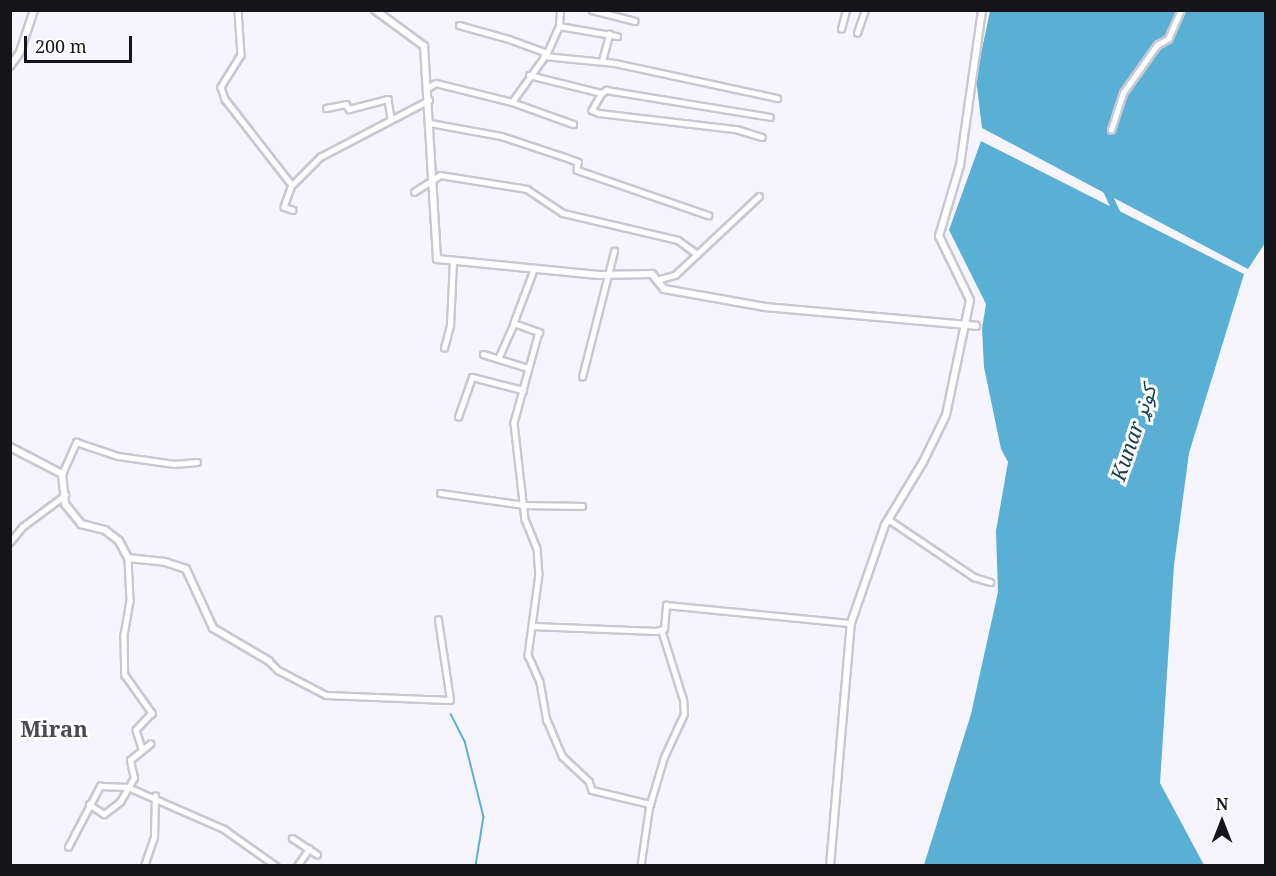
<!DOCTYPE html>
<meta charset="utf-8">
<style>
body{margin:0}
#map{position:relative;width:1276px;height:876px;overflow:hidden;background:#f6f5fe;font-family:"Noto Serif","Noto Sans Arabic",serif}
div>[style]{position:absolute}
[style*='--x']{left:calc(var(--x)*1px);top:calc(var(--y)*1px);width:calc(var(--w)*1px);rotate:calc(var(--a)*1deg)}
.water>*{inset:0;background:#59afd4}
.stream>*{height:1.5px;margin:-0.75px;padding:0 0.75px;transform-origin:0.75px;border-radius:0.75px;background:#59afd4}
.river>*{height:7px;margin:-3.5px;padding:0 3.5px;transform-origin:3.5px;border-radius:3.5px;background:#59afd4}
.roads{filter:drop-shadow(2px 0 #c9c8d2) drop-shadow(-2px 0 #c9c8d2) drop-shadow(0 2px #c9c8d2) drop-shadow(0 -2px #c9c8d2)}
.street>*{height:4.5px;margin:-2.25px;padding:0 2.25px;transform-origin:2.25px;border-radius:2.25px;background:#fff}
.secondary>*{height:6px;margin:-3px;padding:0 3px;transform-origin:3px;border-radius:3px;background:#fff}
span{translate:-50% -50%;white-space:nowrap;text-align:center;line-height:1.15;-webkit-text-stroke:6px #fff;paint-order:stroke}
.water-label{font-size:21px;color:#193f4f;font-style:italic}
.quarter-label{font-size:22px;color:#4a4951;font-weight:700}
.frame{position:absolute;inset:0;border:12px solid #161519;pointer-events:none}
.north{position:absolute;left:1192px;top:792px;width:60px;height:60px;-webkit-text-stroke:4px #fff;paint-order:stroke;rotate:0deg;font-size:16px;font-weight:700;line-height:24px;text-align:center;color:#161519}
.north::after{content:'';display:block;margin:auto;width:21px;height:27px;background:#161519;clip-path:polygon(50% 0,100% 100%,50% 72%,0 100%)}
.scale{position:absolute;left:24px;top:36px;width:108px;height:27px;box-sizing:border-box;border:3px solid #161519;border-top:0;padding-left:8px;font-size:18px;line-height:21px;white-space:nowrap;color:#161519;-webkit-text-stroke:4px #fff;paint-order:stroke}
</style>
<div id="map">
<div class="water">
<i style="clip-path:polygon(990px 11px,1265px 11px,1265px 243px,1248px 269px,982px 128px,976px 78px)"></i>
<i style="clip-path:polygon(981px 141px,1244px 274px,1189px 453px,1174px 565px,1160px 783px,1204px 865px,924px 865px,971px 714px,998px 592px,996px 531px,1008px 462px,1001px 449px,984px 367px,982px 329px,986px 304px,949px 230px)"></i>
</div>
<div class="stream">
<i style="--x:451;--y:714;--w:30;--a:63"></i>
<i style="--x:465;--y:741;--w:78;--a:76"></i>
<i style="--x:484;--y:817;--w:50;--a:99.3"></i>
</div>
<div class="river">
<i style="--x:1105;--y:188;--w:31;--a:65"></i>
</div>
<div class="roads">
<div class="street">
<i style="--x:238;--y:10;--w:45;--a:86.2"></i>
<i style="--x:241;--y:55;--w:38;--a:122"></i>
<i style="--x:221;--y:87;--w:13;--a:72"></i>
<i style="--x:225;--y:99;--w:109;--a:52.1"></i>
<i style="--x:292;--y:185;--w:40;--a:-45"></i>
<i style="--x:320;--y:157;--w:123;--a:-27.6"></i>
<i style="--x:592;--y:10;--w:44;--a:14.3"></i>
<i style="--x:459;--y:25;--w:52;--a:15.6"></i>
<i style="--x:509;--y:39;--w:40;--a:20.2"></i>
<i style="--x:547;--y:53;--w:4;--a:135"></i>
<i style="--x:544;--y:56;--w:71;--a:5.6"></i>
<i style="--x:615;--y:63;--w:166;--a:12.2"></i>
<i style="--x:559;--y:26;--w:59;--a:9.8"></i>
<i style="--x:841;--y:29;--w:20;--a:-75"></i>
<i style="--x:857;--y:33;--w:24;--a:-71"></i>
<i style="--x:602;--y:61;--w:28;--a:-75"></i>
<i style="--x:529;--y:75;--w:75;--a:13.9"></i>
<i style="--x:602;--y:93;--w:5;--a:-37"></i>
<i style="--x:606;--y:90;--w:166;--a:9.3"></i>
<i style="--x:429;--y:87;--w:8;--a:-30"></i>
<i style="--x:436;--y:83;--w:78;--a:14"></i>
<i style="--x:512;--y:102;--w:60;--a:-54.5"></i>
<i style="--x:547;--y:53;--w:30;--a:-66"></i>
<i style="--x:559;--y:26;--w:16;--a:-86"></i>
<i style="--x:602;--y:93;--w:20;--a:120"></i>
<i style="--x:592;--y:110;--w:8;--a:23"></i>
<i style="--x:599;--y:113;--w:138;--a:6.7"></i>
<i style="--x:736;--y:129;--w:27;--a:17"></i>
<i style="--x:512;--y:102;--w:65;--a:19.8"></i>
<i style="--x:326;--y:108;--w:20;--a:-11"></i>
<i style="--x:346;--y:104;--w:6;--a:59"></i>
<i style="--x:349;--y:109;--w:40;--a:-14.4"></i>
<i style="--x:388;--y:99;--w:19;--a:81"></i>
<i style="--x:430;--y:123;--w:72;--a:10.4"></i>
<i style="--x:501;--y:136;--w:67;--a:18.2"></i>
<i style="--x:565;--y:157;--w:14;--a:21"></i>
<i style="--x:578;--y:162;--w:8;--a:97"></i>
<i style="--x:577;--y:170;--w:139;--a:19"></i>
<i style="--x:1111;--y:130;--w:39;--a:-72"></i>
<i style="--x:1123;--y:93;--w:59;--a:-54.7"></i>
<i style="--x:1157;--y:45;--w:13;--a:-29"></i>
<i style="--x:1168;--y:39;--w:32;--a:-66"></i>
<i style="--x:292;--y:185;--w:23;--a:110"></i>
<i style="--x:284;--y:207;--w:9;--a:18"></i>
<i style="--x:414;--y:192;--w:31;--a:-33"></i>
<i style="--x:440;--y:175;--w:88;--a:9.1"></i>
<i style="--x:527;--y:189;--w:43;--a:33.7"></i>
<i style="--x:563;--y:213;--w:118;--a:13.2"></i>
<i style="--x:678;--y:240;--w:24;--a:36"></i>
<i style="--x:534;--y:270;--w:57;--a:110.7"></i>
<i style="--x:514;--y:323;--w:27;--a:20"></i>
<i style="--x:539;--y:332;--w:94;--a:105.4"></i>
<i style="--x:514;--y:423;--w:97;--a:83.5"></i>
<i style="--x:525;--y:519;--w:31;--a:68"></i>
<i style="--x:537;--y:548;--w:26;--a:86"></i>
<i style="--x:539;--y:574;--w:82;--a:97.7"></i>
<i style="--x:528;--y:655;--w:30;--a:66"></i>
<i style="--x:540;--y:682;--w:39;--a:80"></i>
<i style="--x:547;--y:720;--w:39;--a:67"></i>
<i style="--x:562;--y:756;--w:37;--a:43"></i>
<i style="--x:589;--y:781;--w:9;--a:72"></i>
<i style="--x:592;--y:790;--w:60;--a:13.6"></i>
<i style="--x:650;--y:804;--w:63;--a:98.3"></i>
<i style="--x:657;--y:280;--w:19;--a:-16"></i>
<i style="--x:675;--y:275;--w:115;--a:-43.2"></i>
<i style="--x:444;--y:348;--w:24;--a:-75"></i>
<i style="--x:450;--y:325;--w:64;--a:-87.3"></i>
<i style="--x:483;--y:354;--w:47;--a:17.3"></i>
<i style="--x:498;--y:359;--w:39;--a:-66"></i>
<i style="--x:582;--y:377;--w:130;--a:-75.7"></i>
<i style="--x:458;--y:417;--w:42;--a:-70.7"></i>
<i style="--x:472;--y:377;--w:53;--a:14.3"></i>
<i style="--x:62;--y:474;--w:35;--a:-66"></i>
<i style="--x:76;--y:442;--w:44;--a:18.4"></i>
<i style="--x:118;--y:456;--w:57;--a:8.1"></i>
<i style="--x:174;--y:464;--w:23;--a:-5"></i>
<i style="--x:440;--y:493;--w:85;--a:8.1"></i>
<i style="--x:524;--y:505;--w:58;--a:1"></i>
<i style="--x:888;--y:519;--w:104;--a:34"></i>
<i style="--x:974;--y:577;--w:17;--a:17"></i>
<i style="--x:10;--y:542;--w:19;--a:-51"></i>
<i style="--x:22;--y:527;--w:54;--a:-36.7"></i>
<i style="--x:128;--y:558;--w:43;--a:87.3"></i>
<i style="--x:130;--y:601;--w:36;--a:100"></i>
<i style="--x:124;--y:636;--w:39;--a:89"></i>
<i style="--x:125;--y:675;--w:47;--a:54.6"></i>
<i style="--x:152;--y:713;--w:23;--a:133"></i>
<i style="--x:136;--y:730;--w:19;--a:72"></i>
<i style="--x:532;--y:626;--w:124;--a:2.3"></i>
<i style="--x:656;--y:631;--w:8;--a:-14"></i>
<i style="--x:664;--y:629;--w:24;--a:-85"></i>
<i style="--x:666;--y:605;--w:186;--a:5.6"></i>
<i style="--x:269;--y:661;--w:13;--a:45"></i>
<i style="--x:278;--y:670;--w:54;--a:27.5"></i>
<i style="--x:326;--y:695;--w:124;--a:2.3"></i>
<i style="--x:450;--y:700;--w:81;--a:-98.5"></i>
<i style="--x:89;--y:804;--w:18;--a:34"></i>
<i style="--x:104;--y:814;--w:20;--a:-37"></i>
<i style="--x:120;--y:802;--w:28;--a:-60"></i>
<i style="--x:134;--y:778;--w:18;--a:-103"></i>
<i style="--x:130;--y:760;--w:26;--a:-39"></i>
<i style="--x:650;--y:804;--w:49;--a:-73.4"></i>
<i style="--x:664;--y:757;--w:47;--a:-65.1"></i>
<i style="--x:684;--y:714;--w:14;--a:-94"></i>
<i style="--x:683;--y:700;--w:73;--a:-107.4"></i>
<i style="--x:292;--y:838;--w:30;--a:33"></i>
<i style="--x:68;--y:847;--w:69;--a:-62.3"></i>
<i style="--x:100;--y:786;--w:28;--a:2"></i>
<i style="--x:128;--y:787;--w:105;--a:23.6"></i>
<i style="--x:224;--y:829;--w:64;--a:35.4"></i>
<i style="--x:144;--y:866;--w:31;--a:-71"></i>
<i style="--x:154;--y:837;--w:41;--a:-88.6"></i>
<i style="--x:297;--y:866;--w:21;--a:-55"></i>
</div>
<div class="secondary">
<i style="--x:375;--y:10;--w:61;--a:36.3"></i>
<i style="--x:424;--y:46;--w:213;--a:86.5"></i>
<i style="--x:437;--y:259;--w:162;--a:5.7"></i>
<i style="--x:598;--y:275;--w:54;--a:-1.1"></i>
<i style="--x:652;--y:274;--w:19;--a:51"></i>
<i style="--x:664;--y:289;--w:103;--a:10.1"></i>
<i style="--x:765;--y:307;--w:212;--a:5.1"></i>
<i style="--x:10;--y:66;--w:17;--a:-54"></i>
<i style="--x:20;--y:52;--w:44;--a:-71.6"></i>
<i style="--x:10;--y:447;--w:59;--a:27.4"></i>
<i style="--x:62;--y:474;--w:30;--a:84"></i>
<i style="--x:65;--y:504;--w:26;--a:51"></i>
<i style="--x:81;--y:524;--w:25;--a:14"></i>
<i style="--x:105;--y:530;--w:18;--a:38"></i>
<i style="--x:119;--y:541;--w:19;--a:62"></i>
<i style="--x:128;--y:558;--w:37;--a:6"></i>
<i style="--x:165;--y:562;--w:22;--a:18"></i>
<i style="--x:186;--y:569;--w:65;--a:65.4"></i>
<i style="--x:213;--y:628;--w:65;--a:30.5"></i>
<i style="--x:830;--y:866;--w:244;--a:-85.1"></i>
<i style="--x:851;--y:623;--w:104;--a:-70.9"></i>
<i style="--x:885;--y:525;--w:74;--a:-58.9"></i>
<i style="--x:923;--y:462;--w:52;--a:-63.9"></i>
<i style="--x:946;--y:415;--w:117;--a:-78.2"></i>
<i style="--x:970;--y:300;--w:71;--a:-115.8"></i>
<i style="--x:939;--y:236;--w:74;--a:-73.5"></i>
<i style="--x:960;--y:165;--w:157;--a:-81.9"></i>
</div>
</div>
<div class="water-label">
<span style="left:1133px;top:433px;rotate:-71deg">Kunar کونړ</span>
</div>
<div class="quarter-label">
<span style="left:54px;top:729px">Miran</span>
</div>
<div class="frame"></div>
<div class="north">N</div>
<div class="scale">200 m</div>
</div>
